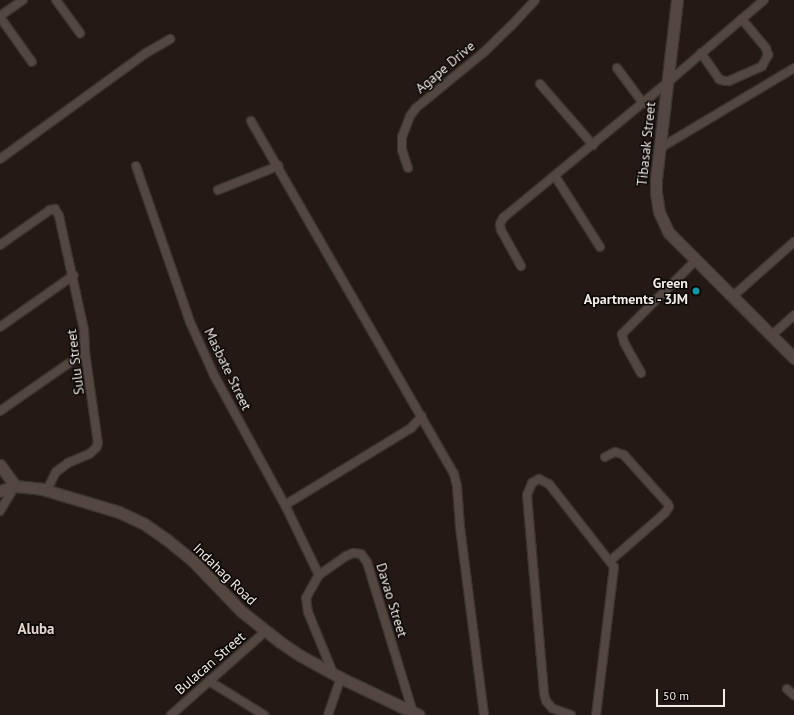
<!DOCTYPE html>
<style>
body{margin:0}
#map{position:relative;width:794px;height:715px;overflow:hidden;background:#241914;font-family:"PT Sans",sans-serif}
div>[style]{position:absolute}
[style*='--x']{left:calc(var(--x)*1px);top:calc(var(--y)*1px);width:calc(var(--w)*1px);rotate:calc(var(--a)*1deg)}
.roads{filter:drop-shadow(1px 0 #3b3330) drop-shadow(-1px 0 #3b3330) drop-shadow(0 1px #3b3330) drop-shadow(0 -1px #3b3330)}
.street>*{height:8px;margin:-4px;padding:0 4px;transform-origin:4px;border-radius:4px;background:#544741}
.secondary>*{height:11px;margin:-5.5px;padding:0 5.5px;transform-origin:5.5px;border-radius:5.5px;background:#544741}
.dots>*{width:11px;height:11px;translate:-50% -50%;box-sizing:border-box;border:2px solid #0a0604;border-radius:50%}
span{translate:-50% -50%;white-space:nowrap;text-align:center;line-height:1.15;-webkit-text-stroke:3px #0a0604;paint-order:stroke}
.street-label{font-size:14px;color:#f2ebe7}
.poi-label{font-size:14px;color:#f2ebe7;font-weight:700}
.right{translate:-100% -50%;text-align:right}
.neighbourhood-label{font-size:15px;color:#e4d5cd;font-weight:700}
.scale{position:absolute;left:656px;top:689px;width:69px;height:18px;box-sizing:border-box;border:2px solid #f2ebe7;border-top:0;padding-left:5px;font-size:12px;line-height:14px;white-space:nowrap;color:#f2ebe7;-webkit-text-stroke:3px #0a0604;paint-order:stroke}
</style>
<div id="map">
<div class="roads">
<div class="street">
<i style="--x:56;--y:0;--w:41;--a:54"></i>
<i style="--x:0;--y:16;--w:28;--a:-35"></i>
<i style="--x:0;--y:17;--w:55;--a:54.6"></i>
<i style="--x:701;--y:53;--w:32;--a:55"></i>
<i style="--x:719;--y:79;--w:6;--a:18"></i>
<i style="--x:725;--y:81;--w:4;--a:0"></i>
<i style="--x:729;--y:81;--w:36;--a:-24"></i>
<i style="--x:762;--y:66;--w:13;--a:-61"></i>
<i style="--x:768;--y:55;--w:7;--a:-106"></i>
<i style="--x:766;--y:48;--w:38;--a:-130"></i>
<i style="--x:617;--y:68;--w:44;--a:53.4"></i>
<i style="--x:540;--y:84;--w:81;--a:49"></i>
<i style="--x:251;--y:121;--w:407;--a:60.1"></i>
<i style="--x:454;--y:474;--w:12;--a:76"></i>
<i style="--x:457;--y:486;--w:41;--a:85.8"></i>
<i style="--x:460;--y:527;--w:190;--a:82.7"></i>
<i style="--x:660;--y:148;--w:156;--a:-30.8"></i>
<i style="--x:0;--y:159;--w:180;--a:-36"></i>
<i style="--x:146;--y:53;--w:28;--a:-30"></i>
<i style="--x:136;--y:166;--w:165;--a:70.9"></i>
<i style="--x:190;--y:322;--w:58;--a:65.6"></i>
<i style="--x:214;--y:375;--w:148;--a:61.4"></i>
<i style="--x:285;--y:505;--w:78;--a:64.1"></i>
<i style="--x:408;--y:168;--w:19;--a:-108"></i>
<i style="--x:402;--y:150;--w:13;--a:-90"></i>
<i style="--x:402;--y:137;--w:22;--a:-69"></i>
<i style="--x:410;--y:116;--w:10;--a:-53"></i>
<i style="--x:416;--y:108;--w:87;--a:-39.4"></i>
<i style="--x:483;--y:53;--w:39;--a:-44"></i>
<i style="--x:511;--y:26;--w:35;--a:-47"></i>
<i style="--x:555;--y:176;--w:84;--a:57.6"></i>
<i style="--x:218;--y:190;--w:65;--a:-21.8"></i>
<i style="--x:0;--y:245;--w:61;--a:-35"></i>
<i style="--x:50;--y:210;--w:5;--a:-11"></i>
<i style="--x:55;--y:209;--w:8;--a:60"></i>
<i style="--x:59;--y:216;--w:117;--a:77.6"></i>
<i style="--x:84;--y:330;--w:22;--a:87"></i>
<i style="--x:85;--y:352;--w:92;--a:81.9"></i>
<i style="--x:98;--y:443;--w:5;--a:112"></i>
<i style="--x:96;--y:448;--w:9;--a:139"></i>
<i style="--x:89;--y:454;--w:23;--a:157"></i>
<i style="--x:68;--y:463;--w:15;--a:143"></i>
<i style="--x:56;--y:472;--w:20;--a:117"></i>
<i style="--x:521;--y:266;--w:41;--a:-119.1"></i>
<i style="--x:501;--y:230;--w:6;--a:-99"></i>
<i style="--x:500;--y:224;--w:7;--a:-63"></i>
<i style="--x:503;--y:218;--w:214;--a:-39.5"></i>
<i style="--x:668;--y:82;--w:126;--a:-40.5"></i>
<i style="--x:732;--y:297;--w:83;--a:-41.6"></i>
<i style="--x:0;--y:327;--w:90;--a:-35.1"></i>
<i style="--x:771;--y:336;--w:31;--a:-42"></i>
<i style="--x:641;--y:373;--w:35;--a:-119"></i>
<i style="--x:624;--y:342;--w:8;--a:-104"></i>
<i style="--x:622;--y:334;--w:103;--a:-45"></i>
<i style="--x:0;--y:411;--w:103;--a:-34.8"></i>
<i style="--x:605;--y:457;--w:11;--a:-27"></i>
<i style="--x:615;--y:452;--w:9;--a:18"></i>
<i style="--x:624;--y:455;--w:66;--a:48.1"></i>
<i style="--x:668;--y:504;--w:3;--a:72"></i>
<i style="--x:669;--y:507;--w:7;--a:124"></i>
<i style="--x:665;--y:513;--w:73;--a:138.9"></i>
<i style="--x:285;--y:505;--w:148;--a:-31.4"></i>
<i style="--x:411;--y:428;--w:16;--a:-47"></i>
<i style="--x:0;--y:511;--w:29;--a:-59"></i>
<i style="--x:333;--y:673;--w:66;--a:-112.3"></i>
<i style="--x:308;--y:612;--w:14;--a:-98"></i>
<i style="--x:306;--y:598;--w:26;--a:-61"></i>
<i style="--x:319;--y:575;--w:33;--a:-35"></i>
<i style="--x:346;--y:556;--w:8;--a:-23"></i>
<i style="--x:353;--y:553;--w:8;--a:7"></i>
<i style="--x:361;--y:554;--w:10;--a:53"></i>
<i style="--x:367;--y:562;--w:157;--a:73"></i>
<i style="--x:209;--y:681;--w:65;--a:31.7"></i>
<i style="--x:787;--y:689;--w:9;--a:41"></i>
<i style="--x:171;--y:715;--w:127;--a:-41.5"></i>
<i style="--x:328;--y:715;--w:39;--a:-71"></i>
<i style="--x:571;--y:715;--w:20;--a:-160"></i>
<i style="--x:552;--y:708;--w:9;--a:-131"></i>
<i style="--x:546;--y:701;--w:8;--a:-104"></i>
<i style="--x:544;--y:693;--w:199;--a:-94.9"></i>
<i style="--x:527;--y:495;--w:13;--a:-67"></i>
<i style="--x:532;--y:483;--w:8;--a:-30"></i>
<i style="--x:539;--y:479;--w:11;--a:27"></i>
<i style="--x:549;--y:484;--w:105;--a:51.9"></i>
<i style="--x:614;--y:567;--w:149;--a:96.9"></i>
</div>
<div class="secondary">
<i style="--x:677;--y:0;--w:181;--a:96.7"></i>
<i style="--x:656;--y:180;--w:13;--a:90"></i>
<i style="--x:656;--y:193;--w:19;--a:81"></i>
<i style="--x:659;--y:212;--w:23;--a:65"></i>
<i style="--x:669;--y:233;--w:177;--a:45"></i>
<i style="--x:0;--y:465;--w:26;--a:54"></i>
<i style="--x:0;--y:491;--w:16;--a:-18"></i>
<i style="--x:15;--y:486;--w:27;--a:6"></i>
<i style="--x:42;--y:489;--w:80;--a:16.6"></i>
<i style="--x:119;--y:512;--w:26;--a:25"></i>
<i style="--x:143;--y:523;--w:28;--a:35"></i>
<i style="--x:166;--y:539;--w:35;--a:39"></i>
<i style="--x:193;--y:561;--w:69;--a:46.2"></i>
<i style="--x:241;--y:611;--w:50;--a:38.5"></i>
<i style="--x:280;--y:642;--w:25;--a:34"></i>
<i style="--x:301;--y:656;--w:46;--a:28.8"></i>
<i style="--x:341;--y:678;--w:86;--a:25.4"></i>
</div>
</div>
<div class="dots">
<i style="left:696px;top:291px;background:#0f9aa8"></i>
</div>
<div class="street-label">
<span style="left:445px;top:67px;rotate:-40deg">Agape Drive</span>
<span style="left:646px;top:144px;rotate:-84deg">Tibasak Street</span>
<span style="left:75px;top:362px;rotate:-97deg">Sulu Street</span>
<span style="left:228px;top:369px;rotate:64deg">Masbate Street</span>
<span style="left:225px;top:574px;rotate:44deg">Indahag Road</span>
<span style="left:392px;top:600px;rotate:73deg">Davao Street</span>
<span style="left:210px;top:663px;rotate:-41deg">Bulacan Street</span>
</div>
<div class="poi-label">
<span class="right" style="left:688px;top:291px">Green<br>Apartments - 3JM</span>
</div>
<div class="neighbourhood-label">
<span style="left:36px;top:629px">Aluba</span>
</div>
<div class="scale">50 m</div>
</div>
